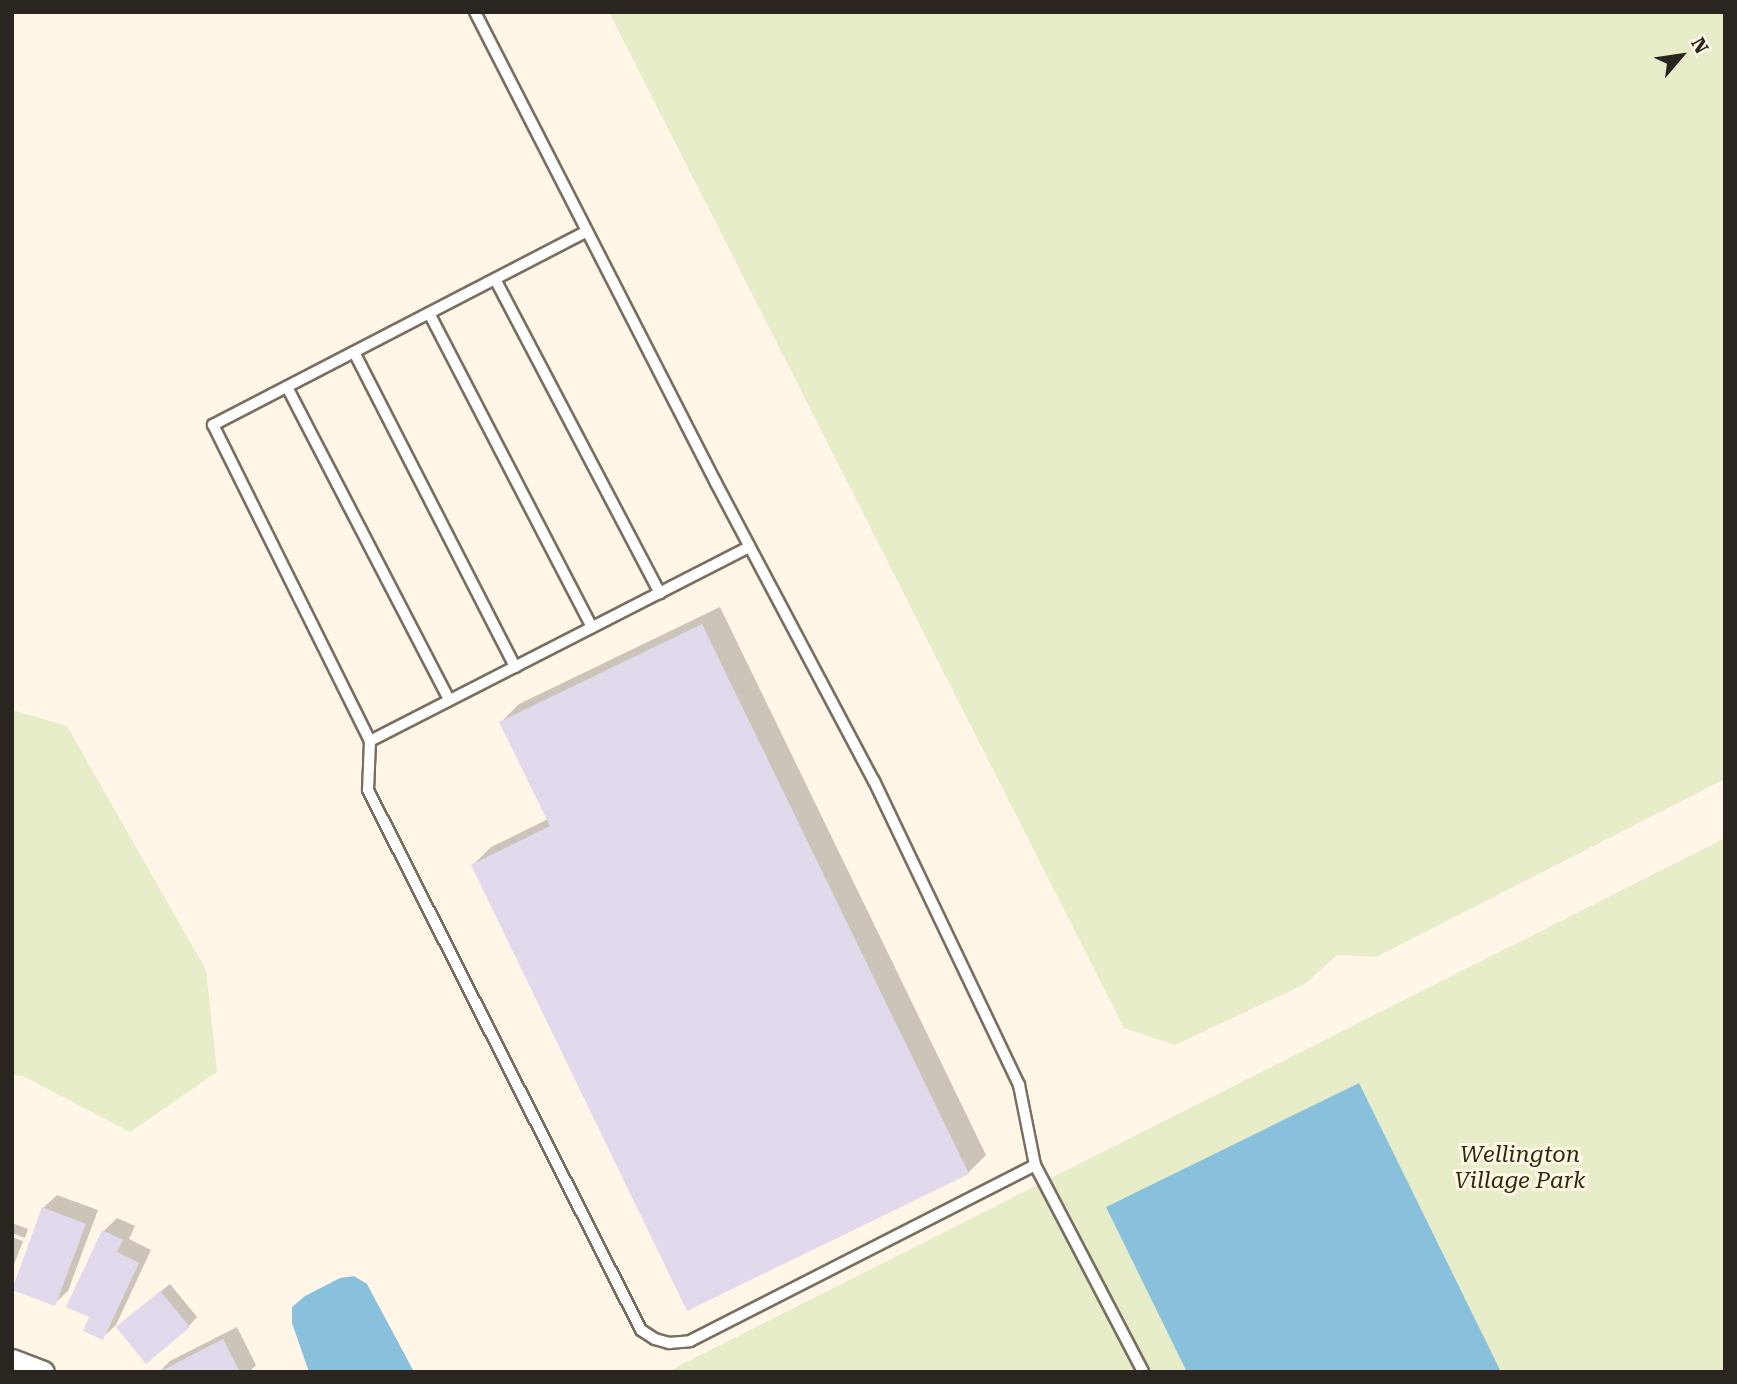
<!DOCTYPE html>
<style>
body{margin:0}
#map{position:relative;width:1737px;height:1384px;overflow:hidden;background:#fff6e8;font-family:"Roboto Serif",serif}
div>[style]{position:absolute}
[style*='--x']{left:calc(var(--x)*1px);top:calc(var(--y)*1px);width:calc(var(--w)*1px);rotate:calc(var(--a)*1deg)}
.green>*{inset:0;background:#e7ecc9}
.water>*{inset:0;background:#89c0dc}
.shadow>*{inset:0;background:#0003}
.building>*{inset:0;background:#e2daec}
.roads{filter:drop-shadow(2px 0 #796f60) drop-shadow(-2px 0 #796f60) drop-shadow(0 2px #796f60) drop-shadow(0 -2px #796f60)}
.service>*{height:10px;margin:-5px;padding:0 5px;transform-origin:5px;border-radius:5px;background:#fff}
.minor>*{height:21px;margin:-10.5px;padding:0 10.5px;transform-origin:10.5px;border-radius:10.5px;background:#fff}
span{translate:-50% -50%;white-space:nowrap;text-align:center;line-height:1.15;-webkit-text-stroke:6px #fff6e8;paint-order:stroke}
.park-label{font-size:23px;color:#292d04;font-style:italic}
.frame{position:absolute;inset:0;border:14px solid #2a261f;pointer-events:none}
.north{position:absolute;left:1646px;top:21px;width:70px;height:70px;-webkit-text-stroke:5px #fff6e8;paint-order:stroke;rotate:61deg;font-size:19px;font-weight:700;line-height:28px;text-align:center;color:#2a261f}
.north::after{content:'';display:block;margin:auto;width:24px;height:32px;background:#2a261f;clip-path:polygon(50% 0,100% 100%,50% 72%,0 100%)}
</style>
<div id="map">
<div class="green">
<i style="clip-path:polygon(609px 12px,1725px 12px,1725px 779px,1376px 957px,1337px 955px,1305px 984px,1175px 1045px,1124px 1028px)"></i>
<i style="clip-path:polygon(12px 710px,67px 726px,206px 970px,217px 1072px,130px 1132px,23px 1076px,12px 1075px)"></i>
<i style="clip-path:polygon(1725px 838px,1725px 1372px,667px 1372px)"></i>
</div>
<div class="water">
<i style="clip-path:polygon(1359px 1083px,1501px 1372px,1187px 1372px,1106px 1207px)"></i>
<i style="clip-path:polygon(354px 1276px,367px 1284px,414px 1372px,309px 1372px,292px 1323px,292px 1307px,305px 1296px,340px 1278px)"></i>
</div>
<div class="shadow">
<i style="clip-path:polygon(720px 607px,986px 1155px,968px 1173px,473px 865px,491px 847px,548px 819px,501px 722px,519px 704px)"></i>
<i style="clip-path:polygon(57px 1195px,98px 1210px,68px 1291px,54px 1304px,43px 1208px)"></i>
<i style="clip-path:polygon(117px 1218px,135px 1226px,129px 1239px,151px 1250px,116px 1325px,102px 1338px,92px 1316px,104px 1231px)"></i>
<i style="clip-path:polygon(12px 1223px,28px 1229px,25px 1238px,12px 1233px)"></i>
<i style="clip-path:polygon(12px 1237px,23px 1241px,12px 1270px)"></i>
<i style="clip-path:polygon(170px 1284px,197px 1317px,189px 1326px,127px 1319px)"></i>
<i style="clip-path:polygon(237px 1327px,256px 1365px,249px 1372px,159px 1372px,170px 1361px)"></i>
</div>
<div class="building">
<i style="clip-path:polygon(702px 624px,969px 1174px,687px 1311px,471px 865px,550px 826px,499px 722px)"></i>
<i style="clip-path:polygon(42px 1207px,86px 1224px,55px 1306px,12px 1290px)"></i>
<i style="clip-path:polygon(102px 1230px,123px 1240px,117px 1252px,139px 1263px,103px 1340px,83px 1331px,89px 1317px,66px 1307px)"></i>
<i style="clip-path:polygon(160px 1291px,190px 1327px,146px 1364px,116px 1327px)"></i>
<i style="clip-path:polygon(223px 1339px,240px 1372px,159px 1372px)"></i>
</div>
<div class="roads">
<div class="service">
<i style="--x:475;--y:12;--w:529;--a:62.9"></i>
<i style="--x:716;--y:483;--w:337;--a:62.1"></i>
<i style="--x:874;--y:781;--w:337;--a:64.5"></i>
<i style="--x:1019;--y:1085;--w:82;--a:78.7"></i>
<i style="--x:1035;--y:1165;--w:233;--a:62.4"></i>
<i style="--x:495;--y:279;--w:355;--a:62.3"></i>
<i style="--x:429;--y:313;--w:354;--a:62.6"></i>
<i style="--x:354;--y:352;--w:354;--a:62.9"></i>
<i style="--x:287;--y:387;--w:352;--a:62.6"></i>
<i style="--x:749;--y:547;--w:426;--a:152.9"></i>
<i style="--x:370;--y:741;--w:49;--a:92.3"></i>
<i style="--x:368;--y:790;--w:605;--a:63.18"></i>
<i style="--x:641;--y:1330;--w:17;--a:33"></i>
<i style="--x:655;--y:1339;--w:15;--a:16"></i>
<i style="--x:669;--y:1343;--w:21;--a:-5"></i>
<i style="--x:690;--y:1341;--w:387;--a:-27"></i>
<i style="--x:370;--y:741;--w:353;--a:-116.4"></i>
<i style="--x:213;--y:425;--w:421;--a:-27.4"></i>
</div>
<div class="minor">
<i style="--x:12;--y:1360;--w:33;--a:21"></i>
</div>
</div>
<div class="park-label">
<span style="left:1520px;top:1168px">Wellington<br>Village Park</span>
</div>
<div class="frame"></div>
<div class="north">N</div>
</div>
